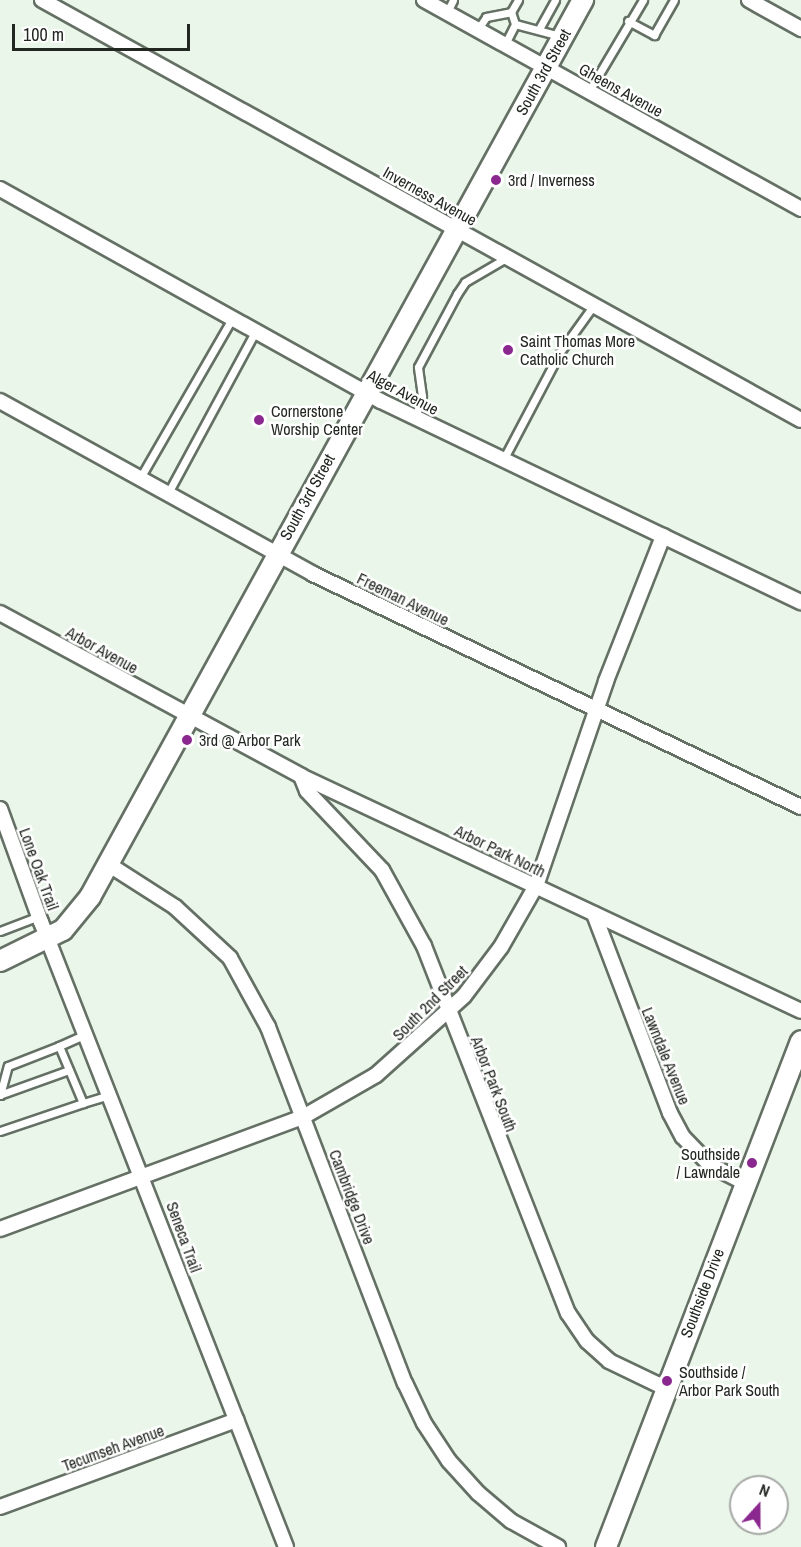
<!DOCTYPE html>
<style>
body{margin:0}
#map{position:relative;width:801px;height:1547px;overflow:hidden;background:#e9f6e9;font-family:"Archivo Narrow",sans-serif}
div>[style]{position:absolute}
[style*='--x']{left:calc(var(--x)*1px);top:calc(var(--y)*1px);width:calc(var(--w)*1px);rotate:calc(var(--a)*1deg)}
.roads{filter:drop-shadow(2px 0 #657065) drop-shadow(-2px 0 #657065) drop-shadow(0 2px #657065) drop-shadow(0 -2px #657065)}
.lane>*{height:7px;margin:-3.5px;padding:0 3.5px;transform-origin:3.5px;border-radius:3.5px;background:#fff}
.street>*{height:14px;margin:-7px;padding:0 7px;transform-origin:7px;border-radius:7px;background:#fff}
.secondary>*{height:20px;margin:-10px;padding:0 10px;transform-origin:10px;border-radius:10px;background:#fff}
.dots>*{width:16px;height:16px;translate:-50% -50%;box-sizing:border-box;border:3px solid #fff;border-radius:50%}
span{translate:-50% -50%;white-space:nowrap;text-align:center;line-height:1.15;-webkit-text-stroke:5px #fff;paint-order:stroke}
.street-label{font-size:16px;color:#222722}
.poi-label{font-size:16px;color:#222722}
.left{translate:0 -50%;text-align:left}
.right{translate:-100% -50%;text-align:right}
.north{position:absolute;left:729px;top:1475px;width:60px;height:60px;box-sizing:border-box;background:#fff;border:2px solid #a7a9a7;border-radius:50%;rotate:21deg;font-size:16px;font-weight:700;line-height:24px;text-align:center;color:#222722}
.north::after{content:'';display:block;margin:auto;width:21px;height:27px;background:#8b2890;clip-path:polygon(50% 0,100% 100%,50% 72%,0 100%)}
.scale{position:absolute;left:12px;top:24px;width:178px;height:27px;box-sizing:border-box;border:3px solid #222722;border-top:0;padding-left:8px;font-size:18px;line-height:21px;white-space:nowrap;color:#222722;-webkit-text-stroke:4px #fff;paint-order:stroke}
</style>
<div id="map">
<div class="roads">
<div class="lane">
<i style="--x:447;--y:12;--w:13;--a:-63"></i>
<i style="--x:628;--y:21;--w:30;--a:28"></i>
<i style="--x:654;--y:35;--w:40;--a:-60.3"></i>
<i style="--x:515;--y:24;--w:47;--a:14.9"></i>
<i style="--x:478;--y:29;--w:14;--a:-56"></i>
<i style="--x:486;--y:17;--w:25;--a:-11"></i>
<i style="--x:511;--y:12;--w:14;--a:-60"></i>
<i style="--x:539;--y:29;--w:33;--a:-61"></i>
<i style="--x:505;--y:44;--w:22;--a:-63"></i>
<i style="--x:515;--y:24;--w:13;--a:-108"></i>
<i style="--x:589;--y:91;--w:106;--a:-59.3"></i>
<i style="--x:415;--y:418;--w:23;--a:-72"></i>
<i style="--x:422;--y:396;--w:29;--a:-98"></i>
<i style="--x:418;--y:367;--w:83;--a:-61.9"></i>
<i style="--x:457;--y:294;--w:14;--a:-56"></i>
<i style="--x:465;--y:282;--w:48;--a:-30.3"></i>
<i style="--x:503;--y:460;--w:122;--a:-62.2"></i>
<i style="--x:560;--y:352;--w:57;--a:-54.3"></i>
<i style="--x:140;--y:478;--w:186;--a:-60"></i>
<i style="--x:168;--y:493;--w:185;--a:-61.6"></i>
<i style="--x:0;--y:931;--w:42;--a:-21"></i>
<i style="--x:86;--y:1034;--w:30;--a:156"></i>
<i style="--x:59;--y:1046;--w:62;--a:67.2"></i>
<i style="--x:83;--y:1103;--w:28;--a:-17"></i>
<i style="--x:2;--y:1094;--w:71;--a:-19.7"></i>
<i style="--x:0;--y:1095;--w:30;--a:-75"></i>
<i style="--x:8;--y:1066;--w:55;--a:-21.4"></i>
<i style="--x:0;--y:1131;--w:88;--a:-18.6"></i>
</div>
<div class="street">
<i style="--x:42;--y:0;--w:867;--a:28.96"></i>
<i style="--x:424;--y:0;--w:431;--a:29"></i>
<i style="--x:749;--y:0;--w:60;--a:29.1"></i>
<i style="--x:0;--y:189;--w:436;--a:29.1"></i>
<i style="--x:381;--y:401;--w:466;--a:25.6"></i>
<i style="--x:0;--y:401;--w:358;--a:28.9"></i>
<i style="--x:313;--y:574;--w:541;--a:25.52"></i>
<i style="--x:0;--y:613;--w:342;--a:28.4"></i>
<i style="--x:301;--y:776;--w:552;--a:25.17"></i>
<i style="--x:301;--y:776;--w:16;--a:68"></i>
<i style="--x:307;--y:791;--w:109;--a:46.5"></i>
<i style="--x:382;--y:870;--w:87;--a:61.1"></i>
<i style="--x:424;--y:946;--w:394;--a:68.6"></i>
<i style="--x:568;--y:1313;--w:34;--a:56"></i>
<i style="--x:587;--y:1341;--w:30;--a:42"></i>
<i style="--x:609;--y:1361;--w:62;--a:25.7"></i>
<i style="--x:0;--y:809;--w:120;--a:70.1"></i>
<i style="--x:41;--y:922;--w:671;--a:68.59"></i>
<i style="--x:108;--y:864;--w:80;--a:32.7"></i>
<i style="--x:175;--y:907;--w:75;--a:42.8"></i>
<i style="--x:230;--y:958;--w:79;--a:61.2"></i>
<i style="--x:268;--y:1027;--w:381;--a:69"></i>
<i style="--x:405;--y:1383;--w:44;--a:64.6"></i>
<i style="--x:424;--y:1423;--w:45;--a:56.7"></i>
<i style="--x:449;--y:1461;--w:43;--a:47.8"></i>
<i style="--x:478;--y:1493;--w:43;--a:40.3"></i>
<i style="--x:511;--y:1521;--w:54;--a:29"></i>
<i style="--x:594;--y:914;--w:213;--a:69.1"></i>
<i style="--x:670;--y:1113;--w:27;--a:62"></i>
<i style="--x:683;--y:1137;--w:39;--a:46"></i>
<i style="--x:710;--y:1165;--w:38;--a:27"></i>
<i style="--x:0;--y:1229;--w:323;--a:-20.3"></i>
<i style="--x:303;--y:1117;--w:84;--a:-29.9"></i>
<i style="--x:376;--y:1075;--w:118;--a:-41.9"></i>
<i style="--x:464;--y:996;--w:61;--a:-52.9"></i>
<i style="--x:501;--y:947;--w:70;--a:-60.2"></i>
<i style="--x:536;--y:886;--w:217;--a:-71.1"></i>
<i style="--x:606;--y:681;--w:156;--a:-68.5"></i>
<i style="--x:0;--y:1507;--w:252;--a:-20.2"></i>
</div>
<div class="secondary">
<i style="--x:0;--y:961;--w:70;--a:-26.2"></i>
<i style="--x:63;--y:930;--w:43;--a:-50.7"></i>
<i style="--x:90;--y:897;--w:1024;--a:-61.21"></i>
<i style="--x:606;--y:1547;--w:542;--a:-68.92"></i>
</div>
</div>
<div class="dots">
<i style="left:496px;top:180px;background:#8b2890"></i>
<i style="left:508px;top:350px;background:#8b2890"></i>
<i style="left:259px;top:420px;background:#8b2890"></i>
<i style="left:187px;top:740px;background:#8b2890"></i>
<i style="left:752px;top:1163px;background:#8b2890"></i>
<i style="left:667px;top:1381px;background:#8b2890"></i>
</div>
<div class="street-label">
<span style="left:543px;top:72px;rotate:-61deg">South 3rd Street</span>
<span style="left:621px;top:90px;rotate:29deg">Gheens Avenue</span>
<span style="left:430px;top:196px;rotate:29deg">Inverness Avenue</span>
<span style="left:403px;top:392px;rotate:28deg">Alger Avenue</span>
<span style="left:307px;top:497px;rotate:-61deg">South 3rd Street</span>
<span style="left:403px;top:599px;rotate:26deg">Freeman Avenue</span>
<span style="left:102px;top:650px;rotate:29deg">Arbor Avenue</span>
<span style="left:500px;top:851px;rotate:26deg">Arbor Park North</span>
<span style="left:39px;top:869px;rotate:70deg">Lone Oak Trail</span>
<span style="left:430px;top:1003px;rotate:-45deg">South 2nd Street</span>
<span style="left:666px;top:1056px;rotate:68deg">Lawndale Avenue</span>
<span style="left:494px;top:1084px;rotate:69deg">Arbor Park South</span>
<span style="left:352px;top:1197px;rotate:69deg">Cambridge Drive</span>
<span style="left:184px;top:1237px;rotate:70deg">Seneca Trail</span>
<span style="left:702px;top:1293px;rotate:-69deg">Southside Drive</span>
<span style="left:113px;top:1448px;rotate:-20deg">Tecumseh Avenue</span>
</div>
<div class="poi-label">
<span class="left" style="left:508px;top:180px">3rd / Inverness</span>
<span class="left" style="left:520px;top:350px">Saint Thomas More<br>Catholic Church</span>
<span class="left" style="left:271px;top:420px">Cornerstone<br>Worship Center</span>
<span class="left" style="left:199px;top:740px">3rd @ Arbor Park</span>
<span class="right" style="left:740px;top:1163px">Southside<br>/ Lawndale</span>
<span class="left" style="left:679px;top:1381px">Southside /<br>Arbor Park South</span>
</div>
<div class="north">N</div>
<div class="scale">100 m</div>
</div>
